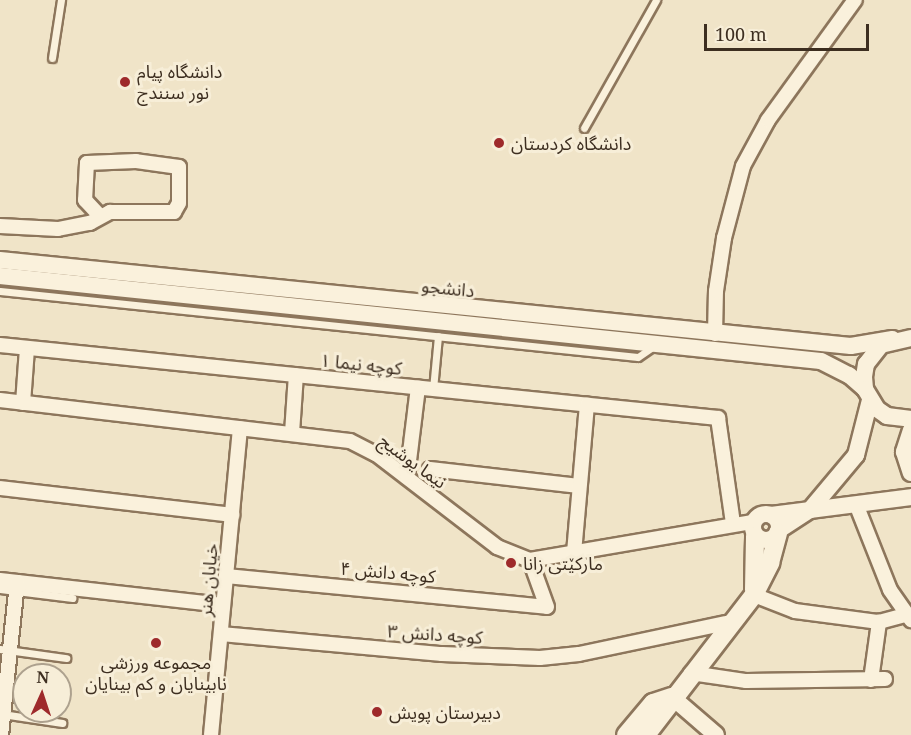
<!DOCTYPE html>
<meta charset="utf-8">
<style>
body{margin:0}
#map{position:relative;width:911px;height:735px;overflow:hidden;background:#f0e4c8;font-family:"Noto Serif","Noto Sans Arabic",serif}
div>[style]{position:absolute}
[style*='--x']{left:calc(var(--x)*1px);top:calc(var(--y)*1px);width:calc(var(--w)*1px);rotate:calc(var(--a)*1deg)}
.roads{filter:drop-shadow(2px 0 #8d765c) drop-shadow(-2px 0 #8d765c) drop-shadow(0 2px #8d765c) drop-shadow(0 -2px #8d765c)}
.service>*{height:7px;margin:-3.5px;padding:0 3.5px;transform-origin:3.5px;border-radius:3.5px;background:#faf1dc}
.minor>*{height:14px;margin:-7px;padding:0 7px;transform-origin:7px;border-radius:7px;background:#faf1dc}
.tertiary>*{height:16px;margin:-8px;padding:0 8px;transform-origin:8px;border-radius:8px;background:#faf1dc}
.tertiary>.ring{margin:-8px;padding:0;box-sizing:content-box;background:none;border:16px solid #faf1dc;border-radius:50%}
.secondary>*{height:18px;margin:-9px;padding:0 9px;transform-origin:9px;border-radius:9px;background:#faf1dc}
.dots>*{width:16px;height:16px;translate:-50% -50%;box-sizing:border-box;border:3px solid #f7eed8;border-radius:50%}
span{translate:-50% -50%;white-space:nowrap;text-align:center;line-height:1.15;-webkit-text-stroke:6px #f7eed8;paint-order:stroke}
.poi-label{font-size:18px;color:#3d2e20}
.left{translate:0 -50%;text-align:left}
.street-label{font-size:18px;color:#3d2e20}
.north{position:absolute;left:12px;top:663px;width:60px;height:60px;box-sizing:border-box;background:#f7eed8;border:2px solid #ada18e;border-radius:50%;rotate:3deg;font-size:16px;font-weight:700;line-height:24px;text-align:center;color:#3d2e20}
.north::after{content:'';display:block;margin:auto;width:21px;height:27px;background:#9e2a2b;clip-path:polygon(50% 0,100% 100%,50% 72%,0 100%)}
.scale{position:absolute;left:704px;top:24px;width:165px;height:27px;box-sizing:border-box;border:3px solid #3d2e20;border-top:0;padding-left:8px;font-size:18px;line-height:21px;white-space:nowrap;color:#3d2e20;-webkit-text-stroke:4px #f7eed8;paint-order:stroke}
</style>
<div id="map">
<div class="roads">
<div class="service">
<i style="--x:52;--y:58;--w:59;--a:-81.2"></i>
<i style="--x:584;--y:128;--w:147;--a:-60.6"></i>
<i style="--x:0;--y:291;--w:641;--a:5.91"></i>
<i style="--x:638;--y:357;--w:19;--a:-35"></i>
<i style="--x:433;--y:389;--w:53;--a:-84.6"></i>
<i style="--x:0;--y:589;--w:73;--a:7.1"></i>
<i style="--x:0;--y:649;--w:67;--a:7.8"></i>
<i style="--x:2;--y:714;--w:61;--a:8.5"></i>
</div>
<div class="minor">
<i style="--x:0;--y:226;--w:58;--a:3"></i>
<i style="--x:58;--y:229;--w:33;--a:-11"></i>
<i style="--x:90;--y:223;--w:23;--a:-29"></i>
<i style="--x:110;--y:212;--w:64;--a:0"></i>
<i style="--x:174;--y:212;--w:10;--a:-61"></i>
<i style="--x:179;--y:203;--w:36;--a:-90"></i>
<i style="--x:179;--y:167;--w:43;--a:-172.1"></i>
<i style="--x:136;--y:161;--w:49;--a:177.7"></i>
<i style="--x:87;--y:163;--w:37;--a:93"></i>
<i style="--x:85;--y:200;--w:22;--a:47"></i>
<i style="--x:715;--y:334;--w:43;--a:-88.7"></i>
<i style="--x:716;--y:291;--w:54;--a:-81.4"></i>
<i style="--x:724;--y:238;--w:74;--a:-75.2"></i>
<i style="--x:743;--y:166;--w:52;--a:-61.5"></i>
<i style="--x:768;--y:120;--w:148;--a:-54.1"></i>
<i style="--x:0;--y:345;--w:722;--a:5.81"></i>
<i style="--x:718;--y:418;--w:106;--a:81.9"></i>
<i style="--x:0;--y:400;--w:352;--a:6.7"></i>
<i style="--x:350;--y:441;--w:29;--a:27"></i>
<i style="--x:376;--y:454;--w:153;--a:37.5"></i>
<i style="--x:497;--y:547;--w:35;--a:22"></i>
<i style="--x:530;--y:560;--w:226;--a:-9.7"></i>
<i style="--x:23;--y:403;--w:55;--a:-85.8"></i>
<i style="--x:292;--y:433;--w:58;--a:-86.1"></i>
<i style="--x:430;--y:469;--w:150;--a:6.5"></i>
<i style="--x:407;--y:477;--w:90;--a:-83"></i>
<i style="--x:0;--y:488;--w:234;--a:6.6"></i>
<i style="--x:856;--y:504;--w:92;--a:68.4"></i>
<i style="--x:890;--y:590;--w:37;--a:55"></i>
<i style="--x:574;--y:553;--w:149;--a:-85"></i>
<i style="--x:226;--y:576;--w:322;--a:5.5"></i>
<i style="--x:547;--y:607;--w:50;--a:-109.9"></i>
<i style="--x:0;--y:580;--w:224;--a:6.4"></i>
<i style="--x:754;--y:595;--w:44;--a:21.3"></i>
<i style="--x:795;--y:611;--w:85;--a:7.5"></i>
<i style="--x:879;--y:622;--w:28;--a:-15"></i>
<i style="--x:221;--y:634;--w:222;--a:5.2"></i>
<i style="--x:442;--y:654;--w:98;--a:2.3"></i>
<i style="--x:540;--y:658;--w:39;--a:-6"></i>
<i style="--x:579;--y:654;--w:155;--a:-11.9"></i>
<i style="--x:691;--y:673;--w:56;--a:8.3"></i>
<i style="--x:746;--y:681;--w:139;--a:-0.8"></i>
<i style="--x:871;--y:680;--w:59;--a:-82.1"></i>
<i style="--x:1;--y:735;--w:154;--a:-84"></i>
<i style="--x:211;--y:735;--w:308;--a:-84.6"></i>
</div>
<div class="tertiary">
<i style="--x:0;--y:260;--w:855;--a:5.77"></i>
<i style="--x:851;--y:346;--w:42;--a:-9.7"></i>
<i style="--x:0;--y:276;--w:825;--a:5.91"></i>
<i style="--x:821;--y:361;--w:31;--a:27"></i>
<i style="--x:849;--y:375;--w:21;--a:41"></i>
<i style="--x:911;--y:338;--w:31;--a:167"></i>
<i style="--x:881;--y:345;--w:24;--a:128"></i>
<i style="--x:866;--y:364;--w:13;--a:99"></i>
<i style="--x:864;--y:377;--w:12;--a:85"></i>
<i style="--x:865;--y:389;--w:23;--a:59"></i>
<i style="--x:877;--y:409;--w:12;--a:35"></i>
<i style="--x:887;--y:416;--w:24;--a:7"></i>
<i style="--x:911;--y:430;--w:23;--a:108"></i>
<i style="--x:904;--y:452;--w:22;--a:72"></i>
<i class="ring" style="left:753px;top:514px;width:10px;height:10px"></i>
<i style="--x:771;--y:515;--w:141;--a:-7.3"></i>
<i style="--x:779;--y:530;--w:37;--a:-33"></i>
<i style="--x:810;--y:510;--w:72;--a:-50.1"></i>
<i style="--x:856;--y:455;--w:57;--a:-75.7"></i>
<i style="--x:672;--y:697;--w:58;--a:40.8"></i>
</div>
<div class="secondary">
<i style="--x:754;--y:590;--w:54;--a:-88.9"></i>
<i style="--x:626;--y:735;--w:42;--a:-49.8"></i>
<i style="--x:653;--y:703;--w:20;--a:-18"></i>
<i style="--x:646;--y:735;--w:177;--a:-52.4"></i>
<i style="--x:754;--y:595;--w:36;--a:-63"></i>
<i style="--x:770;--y:563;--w:31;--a:-75"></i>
</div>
</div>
<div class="dots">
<i style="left:125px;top:82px;background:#9e2a2b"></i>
<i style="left:499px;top:143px;background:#9e2a2b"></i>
<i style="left:511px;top:563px;background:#9e2a2b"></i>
<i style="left:156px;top:643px;background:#9e2a2b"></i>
<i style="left:377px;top:712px;background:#9e2a2b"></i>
</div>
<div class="poi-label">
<span class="left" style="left:137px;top:82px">دانشگاه پیام<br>نور سنندج</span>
<span class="left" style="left:511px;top:143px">دانشگاه کردستان</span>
<span class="left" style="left:523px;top:563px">مارکێتی زانا</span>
<span style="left:156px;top:673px">مجموعه ورزشی<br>نابینایان و کم بینایان</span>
<span class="left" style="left:389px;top:712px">دبیرستان پویش</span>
</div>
<div class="street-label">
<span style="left:448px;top:288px;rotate:6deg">دانشجو</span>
<span style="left:361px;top:364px;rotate:6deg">کوچه نیما ۱</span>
<span style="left:413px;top:461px;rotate:36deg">نیما یوشیج</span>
<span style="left:388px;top:572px;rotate:5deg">کوچه دانش ۴</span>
<span style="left:208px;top:580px;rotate:-85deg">خیابان هنر</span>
<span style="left:435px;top:634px;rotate:4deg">کوچه دانش ۳</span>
</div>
<div class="north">N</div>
<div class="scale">100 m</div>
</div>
